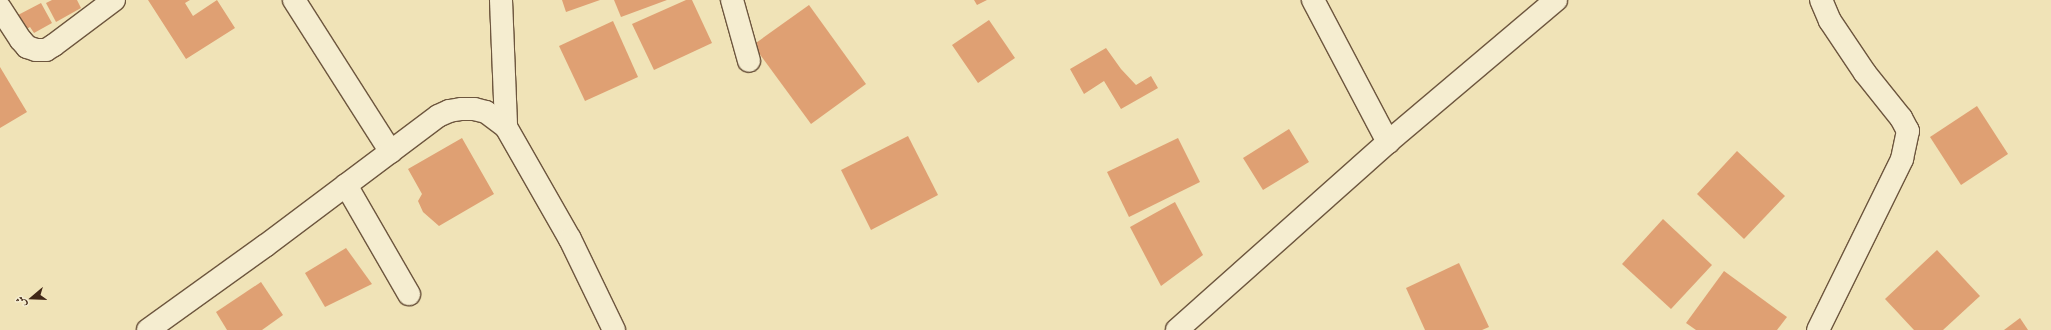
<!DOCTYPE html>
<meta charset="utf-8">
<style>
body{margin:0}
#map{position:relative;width:2051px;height:330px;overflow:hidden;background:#f0e3b7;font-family:"Libre Caslon Text",Amiri,serif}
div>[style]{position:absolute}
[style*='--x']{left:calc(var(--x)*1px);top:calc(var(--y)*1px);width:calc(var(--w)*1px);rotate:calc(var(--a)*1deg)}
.building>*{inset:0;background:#dfa073}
.roads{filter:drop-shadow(1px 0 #6d563e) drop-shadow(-1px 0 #6d563e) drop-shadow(0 1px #6d563e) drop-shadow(0 -1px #6d563e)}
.street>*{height:22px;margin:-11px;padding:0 11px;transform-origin:11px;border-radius:11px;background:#f5edd0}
.secondary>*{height:22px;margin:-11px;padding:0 11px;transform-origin:11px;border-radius:11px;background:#f5edd0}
span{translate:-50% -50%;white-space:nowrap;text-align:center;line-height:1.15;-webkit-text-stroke:4px #f5edd0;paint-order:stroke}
.north{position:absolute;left:12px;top:278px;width:40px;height:40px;-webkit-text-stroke:3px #f5edd0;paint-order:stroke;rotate:251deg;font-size:11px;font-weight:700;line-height:16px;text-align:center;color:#412716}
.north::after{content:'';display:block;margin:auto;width:14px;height:18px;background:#412716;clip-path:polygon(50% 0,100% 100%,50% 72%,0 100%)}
</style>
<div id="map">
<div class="building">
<i style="clip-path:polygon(52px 0,77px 0,81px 8px,56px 22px,46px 3px)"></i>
<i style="clip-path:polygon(148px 0,190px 0,185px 3px,193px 16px,217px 0,235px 28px,186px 59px)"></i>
<i style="clip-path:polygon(562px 0,600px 0,566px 12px)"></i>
<i style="clip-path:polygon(614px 0,667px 0,621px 17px)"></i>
<i style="clip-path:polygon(686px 0,692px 0,712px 43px,654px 70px,632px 24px)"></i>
<i style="clip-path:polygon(974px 0,987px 0,977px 5px)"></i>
<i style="clip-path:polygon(41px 3px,52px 23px,34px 33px,30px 27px,25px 30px,18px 15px)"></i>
<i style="clip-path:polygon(809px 5px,866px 84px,811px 124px,753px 45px)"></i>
<i style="clip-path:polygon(989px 20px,1015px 58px,978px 83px,952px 45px)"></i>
<i style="clip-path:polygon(613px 21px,638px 77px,585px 101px,559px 46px)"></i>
<i style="clip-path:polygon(1106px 48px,1121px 69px,1136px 85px,1151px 76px,1158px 88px,1121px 109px,1104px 81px,1084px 94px,1070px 69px)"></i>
<i style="clip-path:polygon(0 67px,27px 112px,0 128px)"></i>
<i style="clip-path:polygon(1977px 106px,2008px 154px,1961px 185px,1930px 137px)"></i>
<i style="clip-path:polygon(1289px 129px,1309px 162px,1263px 190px,1243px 158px)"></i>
<i style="clip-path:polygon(908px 136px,938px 195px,871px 230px,841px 170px)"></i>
<i style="clip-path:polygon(462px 138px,494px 194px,439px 226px,423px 212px,418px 201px,422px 194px,408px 169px)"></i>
<i style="clip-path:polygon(1178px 138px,1200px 182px,1129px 217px,1107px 172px)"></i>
<i style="clip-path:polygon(1737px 151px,1785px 196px,1744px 239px,1697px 194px)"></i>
<i style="clip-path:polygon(1175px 202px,1203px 255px,1161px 286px,1130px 227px)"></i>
<i style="clip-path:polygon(1663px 219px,1712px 265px,1671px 309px,1622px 264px)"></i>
<i style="clip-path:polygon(346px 248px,372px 284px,325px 307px,305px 273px)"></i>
<i style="clip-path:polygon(1937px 250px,1980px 296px,1943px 330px,1914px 330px,1885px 299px)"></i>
<i style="clip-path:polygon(1459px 263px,1489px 327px,1482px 330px,1425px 330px,1406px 288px)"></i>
<i style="clip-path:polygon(1724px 271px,1787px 317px,1777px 330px,1696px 330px,1686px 323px)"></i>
<i style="clip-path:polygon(261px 282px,283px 315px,262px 330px,227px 330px,216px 312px)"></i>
<i style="clip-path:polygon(2020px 318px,2028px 330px,2004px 330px)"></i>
</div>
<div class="roads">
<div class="street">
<i style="--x:294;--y:0;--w:180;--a:57.5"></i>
<i style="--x:501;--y:0;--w:127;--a:87.7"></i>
<i style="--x:732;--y:0;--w:63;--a:74.4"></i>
<i style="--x:1313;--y:0;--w:161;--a:62.2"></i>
<i style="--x:0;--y:8;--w:38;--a:57"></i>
<i style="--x:21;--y:40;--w:9;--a:49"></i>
<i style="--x:27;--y:47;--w:9;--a:18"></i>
<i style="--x:36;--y:50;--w:10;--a:0"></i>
<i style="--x:46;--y:50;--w:9;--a:-32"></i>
<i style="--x:54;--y:45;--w:75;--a:-36.9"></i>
<i style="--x:346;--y:185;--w:126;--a:60"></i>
<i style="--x:148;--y:330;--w:144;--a:-35.7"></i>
<i style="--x:265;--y:246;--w:216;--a:-36.9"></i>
<i style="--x:438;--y:116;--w:12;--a:-24"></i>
<i style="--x:449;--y:111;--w:13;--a:-9"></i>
<i style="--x:462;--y:109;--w:12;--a:0"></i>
<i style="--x:474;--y:109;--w:12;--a:14"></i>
<i style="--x:486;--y:112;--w:25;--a:37"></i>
<i style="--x:506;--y:127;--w:129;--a:60.3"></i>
<i style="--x:570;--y:239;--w:101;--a:64.2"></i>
<i style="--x:1818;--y:330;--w:191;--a:-63.8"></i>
<i style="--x:1902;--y:159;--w:29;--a:-78"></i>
<i style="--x:1908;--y:131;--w:15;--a:-118"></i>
<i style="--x:1901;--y:118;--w:58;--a:-128.7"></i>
<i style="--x:1865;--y:73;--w:63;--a:-123.9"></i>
<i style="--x:1830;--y:21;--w:23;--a:-113"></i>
</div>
<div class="secondary">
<i style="--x:1177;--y:330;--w:283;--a:-41.7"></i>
<i style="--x:1388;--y:142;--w:220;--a:-40.2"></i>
</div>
</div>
<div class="north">ش</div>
</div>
